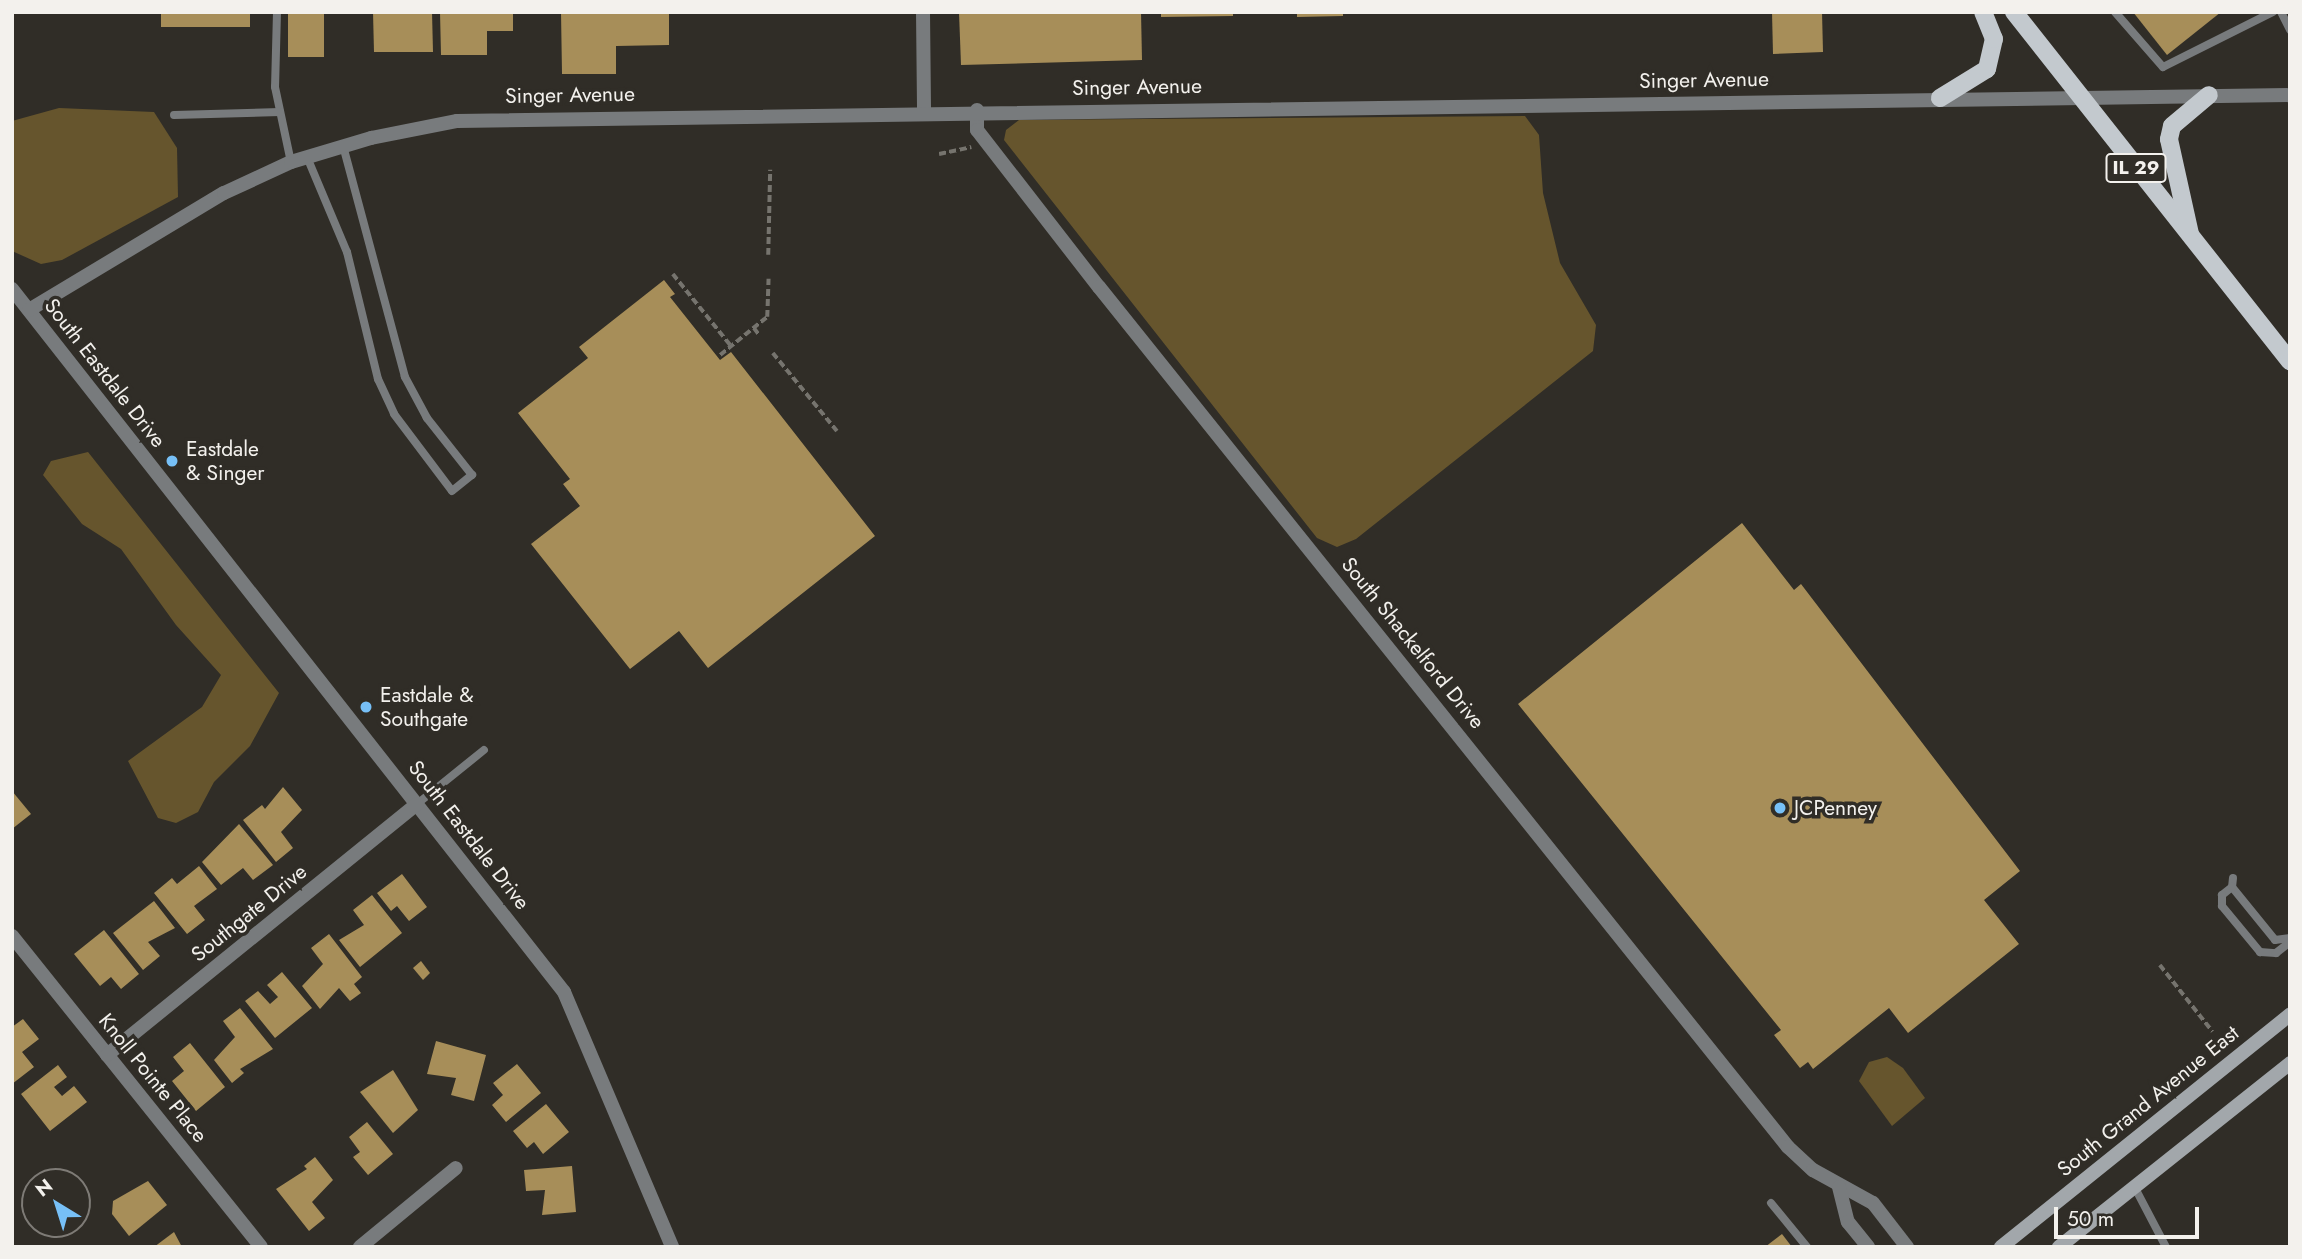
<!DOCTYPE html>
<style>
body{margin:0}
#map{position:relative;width:2302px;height:1259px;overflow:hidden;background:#302d27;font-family:Jost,sans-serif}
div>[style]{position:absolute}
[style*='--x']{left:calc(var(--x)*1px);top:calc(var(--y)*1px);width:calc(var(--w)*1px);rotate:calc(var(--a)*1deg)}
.green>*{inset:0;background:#66552d}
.building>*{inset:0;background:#a78e59}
.path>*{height:3.5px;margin-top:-1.75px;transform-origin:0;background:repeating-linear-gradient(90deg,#76746e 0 7px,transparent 0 10.5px)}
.lane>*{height:8px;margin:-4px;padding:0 4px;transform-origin:4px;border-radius:4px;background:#787b7d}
.street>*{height:14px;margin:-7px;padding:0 7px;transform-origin:7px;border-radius:7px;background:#787b7d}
.secondary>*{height:14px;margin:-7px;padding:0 7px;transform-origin:7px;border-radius:7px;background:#a2a7ab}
.primary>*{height:18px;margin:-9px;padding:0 9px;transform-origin:9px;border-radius:9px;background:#c3c9ce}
.dots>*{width:19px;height:19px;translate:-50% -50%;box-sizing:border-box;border:4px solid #302d27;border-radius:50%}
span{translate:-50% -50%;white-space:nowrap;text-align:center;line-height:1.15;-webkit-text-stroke:7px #302d27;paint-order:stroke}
.shield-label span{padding:2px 5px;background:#302d27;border:2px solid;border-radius:5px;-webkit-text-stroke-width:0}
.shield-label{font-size:19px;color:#f3f1ed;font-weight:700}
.street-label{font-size:21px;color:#f3f1ed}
.poi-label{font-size:21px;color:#f3f1ed}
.left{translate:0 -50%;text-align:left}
.frame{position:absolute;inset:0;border:14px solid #f3f1ed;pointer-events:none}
.north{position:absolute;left:21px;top:1168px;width:70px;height:70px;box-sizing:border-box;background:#302d27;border:2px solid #7e7b76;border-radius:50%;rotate:322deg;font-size:19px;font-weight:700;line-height:28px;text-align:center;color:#f3f1ed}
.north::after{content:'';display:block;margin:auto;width:24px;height:32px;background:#77c0f7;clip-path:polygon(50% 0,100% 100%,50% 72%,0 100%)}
.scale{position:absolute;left:2054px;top:1207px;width:145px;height:32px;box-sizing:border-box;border:4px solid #f3f1ed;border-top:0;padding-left:9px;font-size:21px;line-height:24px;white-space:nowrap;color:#f3f1ed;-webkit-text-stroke:5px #302d27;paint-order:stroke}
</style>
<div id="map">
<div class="green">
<i style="clip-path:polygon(59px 108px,154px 112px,177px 148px,178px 197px,62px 260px,41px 264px,12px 251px,12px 121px)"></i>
<i style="clip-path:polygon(1525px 116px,1539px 135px,1543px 193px,1560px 263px,1596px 325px,1593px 351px,1356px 539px,1337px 547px,1317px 538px,1004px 140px,1006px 130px,1019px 120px)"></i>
<i style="clip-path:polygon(88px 452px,279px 693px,250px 746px,214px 782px,198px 812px,176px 823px,158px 818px,128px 761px,202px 707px,221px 675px,176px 625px,121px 549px,82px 524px,43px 475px,51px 461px)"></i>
<i style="clip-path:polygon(1887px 1057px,1903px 1068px,1925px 1098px,1892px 1126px,1859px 1081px,1869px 1062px)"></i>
</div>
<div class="building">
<i style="clip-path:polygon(161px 12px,250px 12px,250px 27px,161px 27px)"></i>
<i style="clip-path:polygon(288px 12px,324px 12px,324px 57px,288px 57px)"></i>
<i style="clip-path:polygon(373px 12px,432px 12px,433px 52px,374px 52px)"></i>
<i style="clip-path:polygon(440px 12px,513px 12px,513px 31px,487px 31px,487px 55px,441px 55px)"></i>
<i style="clip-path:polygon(561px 12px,669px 12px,669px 45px,616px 46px,616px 74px,562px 74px)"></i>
<i style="clip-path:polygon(959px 12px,1141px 12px,1142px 60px,961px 65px)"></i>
<i style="clip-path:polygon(1161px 12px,1233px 12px,1233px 16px,1161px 17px)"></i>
<i style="clip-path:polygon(1297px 12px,1343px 12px,1343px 16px,1297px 17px)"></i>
<i style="clip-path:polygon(1772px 12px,1822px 12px,1823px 52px,1773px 54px)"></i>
<i style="clip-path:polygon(2133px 12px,2221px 12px,2167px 55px)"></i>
<i style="clip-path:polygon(664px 280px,675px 294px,670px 297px,720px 360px,731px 352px,875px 536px,708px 668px,679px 631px,630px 669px,531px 544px,580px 506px,563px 484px,570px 479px,518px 413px,588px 358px,579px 347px)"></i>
<i style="clip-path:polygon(1742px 523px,1794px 590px,1801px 584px,2020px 871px,1984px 900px,2019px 944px,1908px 1033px,1889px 1008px,1813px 1069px,1808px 1062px,1800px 1068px,1774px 1035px,1781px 1030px,1518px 704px)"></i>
<i style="clip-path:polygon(283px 787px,302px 810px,281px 832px,293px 848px,276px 862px,243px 820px,262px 805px,265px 809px)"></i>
<i style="clip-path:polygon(12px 791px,31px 814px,12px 829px)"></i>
<i style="clip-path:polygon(239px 824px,273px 865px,253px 880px,243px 868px,221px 885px,202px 862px)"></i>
<i style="clip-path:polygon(199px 866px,217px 889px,194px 906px,205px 920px,187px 934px,154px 893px,172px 878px,177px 884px)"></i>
<i style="clip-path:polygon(402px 874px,427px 907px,409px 921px,397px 906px,391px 911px,377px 893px)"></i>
<i style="clip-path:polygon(372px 895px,402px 933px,360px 967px,339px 940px,364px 925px,353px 910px)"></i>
<i style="clip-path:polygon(154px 901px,175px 928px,148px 942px,160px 956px,143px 970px,113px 933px)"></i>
<i style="clip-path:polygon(104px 930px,139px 974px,121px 989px,111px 977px,100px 986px,74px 954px)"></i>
<i style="clip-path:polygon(329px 934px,362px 977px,354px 984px,361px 993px,350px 1001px,339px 988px,320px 1009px,302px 986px,323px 964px,311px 948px)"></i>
<i style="clip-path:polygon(421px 961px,430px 973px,423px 980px,413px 968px)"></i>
<i style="clip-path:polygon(282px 972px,312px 1008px,275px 1038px,245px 1001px,258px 991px,270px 1004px,278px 997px,267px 985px)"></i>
<i style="clip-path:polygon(240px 1008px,273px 1049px,240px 1069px,244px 1073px,232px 1083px,214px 1060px,235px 1037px,223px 1021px)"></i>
<i style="clip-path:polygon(23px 1019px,39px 1039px,22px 1052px,34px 1067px,12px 1084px,12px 1027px)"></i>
<i style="clip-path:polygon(436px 1041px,486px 1055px,474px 1101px,451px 1095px,456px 1078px,427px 1074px)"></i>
<i style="clip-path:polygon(190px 1043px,225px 1087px,196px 1111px,172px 1081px,184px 1071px,173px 1057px)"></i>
<i style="clip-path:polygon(517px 1064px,541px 1093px,506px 1122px,492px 1105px,503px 1095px,493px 1083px)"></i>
<i style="clip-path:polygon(58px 1065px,67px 1077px,54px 1087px,62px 1096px,74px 1086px,87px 1102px,50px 1131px,21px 1094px)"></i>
<i style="clip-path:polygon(393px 1070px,418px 1110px,393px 1133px,360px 1092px)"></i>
<i style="clip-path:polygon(546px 1104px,569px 1132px,543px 1154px,534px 1142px,527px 1148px,513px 1131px)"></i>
<i style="clip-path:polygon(367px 1122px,393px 1154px,368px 1175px,353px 1157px,360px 1152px,349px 1137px)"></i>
<i style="clip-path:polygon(315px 1157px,333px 1180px,312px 1202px,325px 1218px,309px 1231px,276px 1189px,307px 1169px,304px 1166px)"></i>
<i style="clip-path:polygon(572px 1166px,576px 1212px,542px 1215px,545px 1190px,526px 1191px,524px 1170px)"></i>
<i style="clip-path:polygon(148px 1181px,167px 1205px,129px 1236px,112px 1214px,113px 1201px)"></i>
<i style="clip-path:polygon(174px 1232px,182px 1247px,154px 1247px)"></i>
<i style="clip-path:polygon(1782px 1234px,1792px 1247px,1765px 1247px)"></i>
</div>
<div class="path">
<i style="--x:939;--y:154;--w:33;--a:-12"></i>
<i style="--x:768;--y:255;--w:85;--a:-88.7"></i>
<i style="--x:673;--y:274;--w:92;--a:51.1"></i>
<i style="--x:754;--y:328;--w:10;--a:53"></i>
<i style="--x:773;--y:353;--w:101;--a:50.6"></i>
<i style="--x:720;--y:355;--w:60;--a:-39"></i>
<i style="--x:767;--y:317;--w:38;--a:-88"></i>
<i style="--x:2160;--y:965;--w:85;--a:51.7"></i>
</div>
<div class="lane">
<i style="--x:277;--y:12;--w:75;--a:91.5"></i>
<i style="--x:275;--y:87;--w:77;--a:78"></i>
<i style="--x:2115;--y:12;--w:73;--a:48.9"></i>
<i style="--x:2163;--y:67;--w:123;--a:-26.6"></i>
<i style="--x:2281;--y:12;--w:20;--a:63"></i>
<i style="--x:174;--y:115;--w:106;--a:-1.6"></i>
<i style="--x:307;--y:157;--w:103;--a:67.2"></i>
<i style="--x:347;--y:252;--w:131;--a:76.3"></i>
<i style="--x:378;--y:379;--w:38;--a:65"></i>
<i style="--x:394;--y:414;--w:96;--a:53"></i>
<i style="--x:452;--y:491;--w:26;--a:-39"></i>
<i style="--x:472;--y:475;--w:73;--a:-128.3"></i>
<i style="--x:427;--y:418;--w:47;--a:-118.2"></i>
<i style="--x:405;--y:377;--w:240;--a:-105"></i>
<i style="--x:417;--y:804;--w:86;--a:-38.9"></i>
<i style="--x:2233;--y:878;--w:9;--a:96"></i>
<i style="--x:2232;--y:887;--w:68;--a:50.9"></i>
<i style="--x:2275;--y:940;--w:15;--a:-8"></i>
<i style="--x:2232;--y:887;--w:13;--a:141"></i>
<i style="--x:2222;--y:895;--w:11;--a:90"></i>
<i style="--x:2222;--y:906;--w:60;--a:50.4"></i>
<i style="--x:2260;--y:952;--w:16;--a:4"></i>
<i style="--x:2276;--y:953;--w:18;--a:-38"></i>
<i style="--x:2134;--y:1186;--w:69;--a:62.3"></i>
<i style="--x:1771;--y:1203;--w:57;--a:50.7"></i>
</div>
<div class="street">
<i style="--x:923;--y:12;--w:100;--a:89.4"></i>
<i style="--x:977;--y:110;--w:20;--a:90"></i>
<i style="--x:977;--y:130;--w:199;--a:52.2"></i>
<i style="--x:1099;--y:287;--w:1102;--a:51.3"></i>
<i style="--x:1788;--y:1147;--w:34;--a:43"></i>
<i style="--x:1813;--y:1170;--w:68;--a:28.8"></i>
<i style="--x:1873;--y:1203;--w:56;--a:52.3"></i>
<i style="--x:12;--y:289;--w:894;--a:51.86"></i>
<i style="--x:564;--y:992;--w:277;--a:67"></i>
<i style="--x:29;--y:310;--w:227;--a:-31"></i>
<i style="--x:224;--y:193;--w:74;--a:-24.8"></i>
<i style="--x:291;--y:162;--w:84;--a:-16.7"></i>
<i style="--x:371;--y:138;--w:88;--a:-11.2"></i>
<i style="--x:457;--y:121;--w:1833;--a:-0.81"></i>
<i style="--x:12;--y:936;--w:398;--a:51.3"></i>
<i style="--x:107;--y:1055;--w:399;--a:-39"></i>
<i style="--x:1839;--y:1187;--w:36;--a:76"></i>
<i style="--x:1848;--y:1222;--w:32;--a:51"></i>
<i style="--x:360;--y:1247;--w:124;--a:-39.5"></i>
</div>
<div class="secondary">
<i style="--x:2001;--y:1247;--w:371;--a:-38.8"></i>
<i style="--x:2059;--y:1247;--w:295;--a:-38.5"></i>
</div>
<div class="primary">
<i style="--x:2014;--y:12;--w:445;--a:51.7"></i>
<i style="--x:1940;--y:98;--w:55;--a:-31.7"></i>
<i style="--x:1987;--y:69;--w:31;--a:-77"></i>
<i style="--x:1994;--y:39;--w:29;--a:-112"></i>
<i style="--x:2190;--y:234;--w:97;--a:-102.5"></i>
<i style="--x:2169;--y:139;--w:13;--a:-77"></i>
<i style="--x:2172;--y:126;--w:48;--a:-40"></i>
</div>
<div class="dots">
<i style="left:172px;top:461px;background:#77c0f7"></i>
<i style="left:366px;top:707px;background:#77c0f7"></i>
<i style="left:1780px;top:808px;background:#77c0f7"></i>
</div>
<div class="shield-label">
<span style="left:2136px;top:168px">IL 29</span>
</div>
<div class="street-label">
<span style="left:1704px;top:80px;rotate:-1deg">Singer Avenue</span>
<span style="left:1137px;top:87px;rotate:-1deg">Singer Avenue</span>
<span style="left:570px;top:95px;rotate:-1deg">Singer Avenue</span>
<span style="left:105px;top:373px;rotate:52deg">South Eastdale Drive</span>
<span style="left:1413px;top:643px;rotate:51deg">South Shackelford Drive</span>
<span style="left:469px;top:835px;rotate:52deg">South Eastdale Drive</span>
<span style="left:249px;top:913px;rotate:-39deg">Southgate Drive</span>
<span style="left:153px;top:1078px;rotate:51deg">Knoll Pointe Place</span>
<span style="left:2148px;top:1101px;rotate:-39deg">South Grand Avenue East</span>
</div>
<div class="poi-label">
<span class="left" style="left:186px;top:461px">Eastdale<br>&amp; Singer</span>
<span class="left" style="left:380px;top:707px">Eastdale &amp;<br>Southgate</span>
<span class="left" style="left:1794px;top:808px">JCPenney</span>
</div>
<div class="frame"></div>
<div class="north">N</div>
<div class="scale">50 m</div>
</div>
